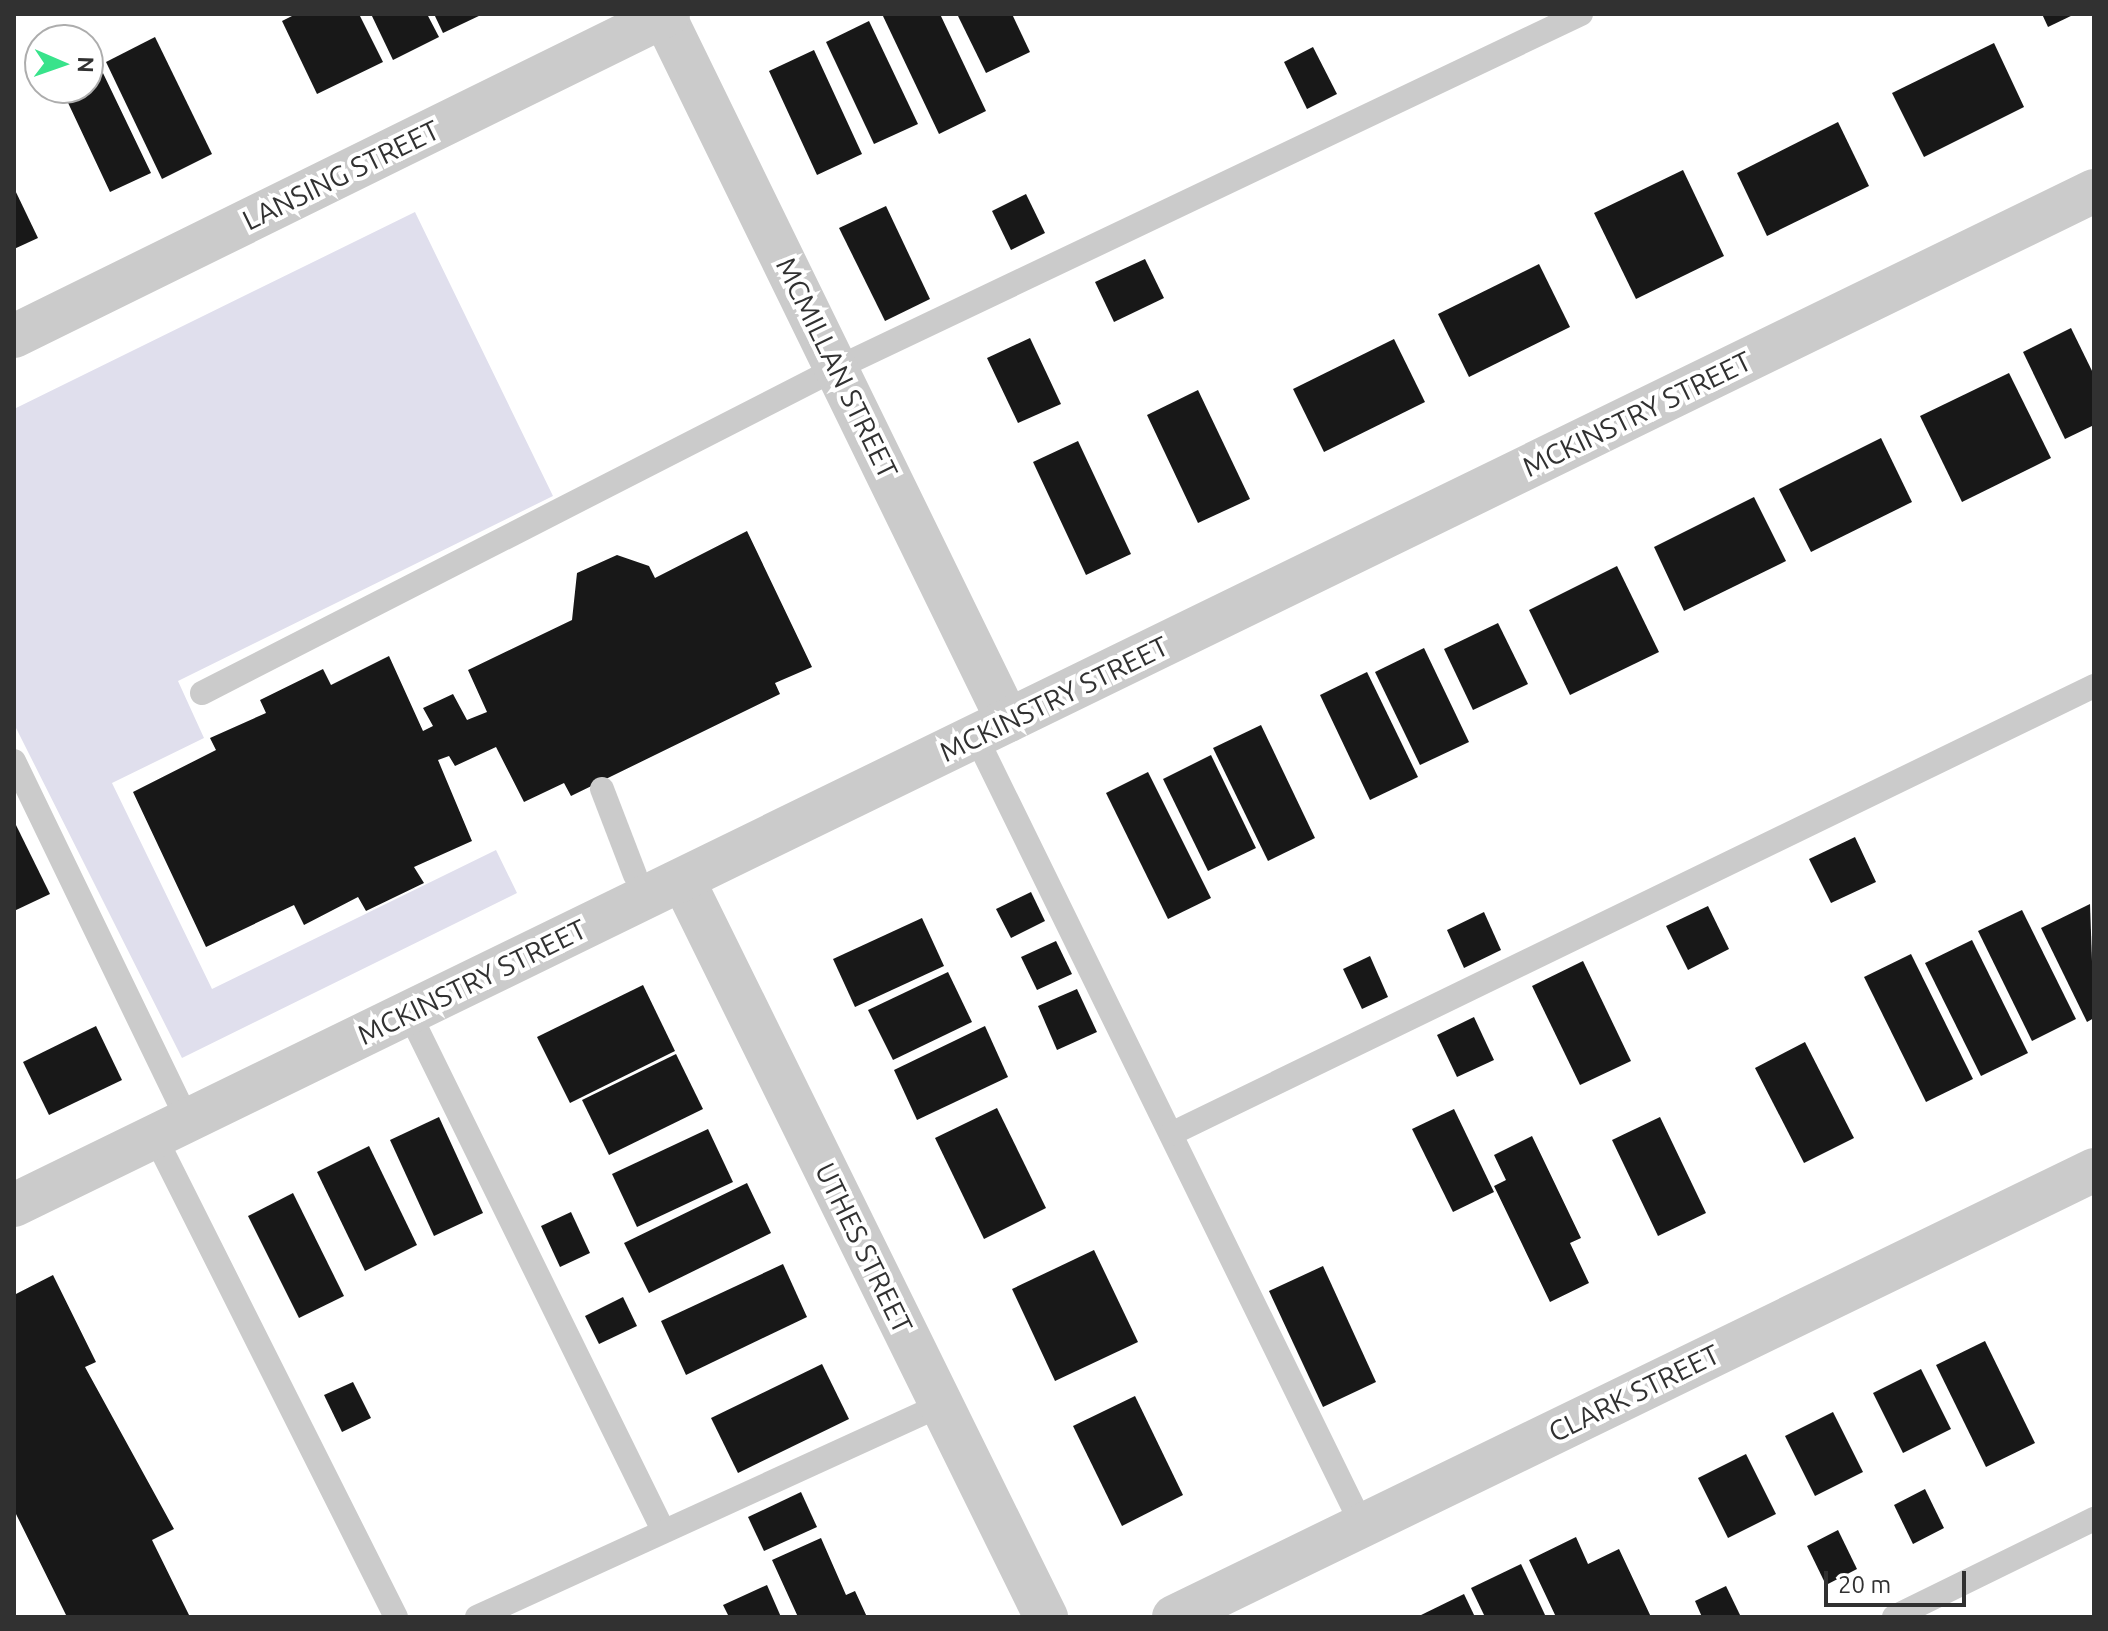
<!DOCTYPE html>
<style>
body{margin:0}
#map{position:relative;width:2108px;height:1631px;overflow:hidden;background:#fff;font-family:Ubuntu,sans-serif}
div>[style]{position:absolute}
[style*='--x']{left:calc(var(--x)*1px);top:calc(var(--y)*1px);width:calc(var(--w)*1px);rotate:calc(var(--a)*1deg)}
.green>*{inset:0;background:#e0dfed}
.building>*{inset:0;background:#181818}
.service>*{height:24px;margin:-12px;padding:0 12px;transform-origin:12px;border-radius:12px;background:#cbcbcb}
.minor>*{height:44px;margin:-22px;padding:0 22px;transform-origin:22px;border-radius:22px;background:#cbcbcb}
.tertiary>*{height:44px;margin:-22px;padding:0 22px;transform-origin:22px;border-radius:22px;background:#cbcbcb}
span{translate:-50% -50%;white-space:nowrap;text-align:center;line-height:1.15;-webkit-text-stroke:8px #fff;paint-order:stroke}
.street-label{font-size:28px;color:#313131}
.frame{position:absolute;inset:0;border:16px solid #313131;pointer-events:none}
.north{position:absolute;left:24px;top:24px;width:80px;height:80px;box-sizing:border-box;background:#fff;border:2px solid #adadad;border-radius:50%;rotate:92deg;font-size:22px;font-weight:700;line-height:32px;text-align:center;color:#313131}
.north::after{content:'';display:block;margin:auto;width:28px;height:36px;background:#38e38b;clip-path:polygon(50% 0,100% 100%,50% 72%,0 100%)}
.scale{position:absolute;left:1824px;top:1571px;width:142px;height:36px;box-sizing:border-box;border:4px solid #313131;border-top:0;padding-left:10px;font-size:24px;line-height:28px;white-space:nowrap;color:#313131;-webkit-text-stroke:6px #fff;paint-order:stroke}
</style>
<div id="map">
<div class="green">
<i style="clip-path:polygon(415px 212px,553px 496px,178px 681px,204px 738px,112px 783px,212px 989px,496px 850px,517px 893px,182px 1058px,14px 724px,14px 409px)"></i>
</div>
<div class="building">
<i style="clip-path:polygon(296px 14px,359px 14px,383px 62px,317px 94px,282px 21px)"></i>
<i style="clip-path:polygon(371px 14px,427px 14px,439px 37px,393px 60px)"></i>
<i style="clip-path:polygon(434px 14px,483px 14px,443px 33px)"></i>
<i style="clip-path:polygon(882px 14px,940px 14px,986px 111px,939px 134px)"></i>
<i style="clip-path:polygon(957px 14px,1012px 14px,1030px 52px,986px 73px)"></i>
<i style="clip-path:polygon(2042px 14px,2075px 14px,2048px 27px)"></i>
<i style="clip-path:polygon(869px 21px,918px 124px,874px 144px,826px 42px)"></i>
<i style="clip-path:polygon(155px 37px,212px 154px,162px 179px,106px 62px)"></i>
<i style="clip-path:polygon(1994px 43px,2024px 107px,1924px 157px,1892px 93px)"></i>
<i style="clip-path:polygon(1313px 47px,1337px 94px,1307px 109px,1284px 62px)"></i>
<i style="clip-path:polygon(814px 50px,862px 154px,817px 175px,769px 71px)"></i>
<i style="clip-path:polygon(102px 71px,151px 173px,110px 192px,62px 90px,88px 88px,88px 77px)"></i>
<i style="clip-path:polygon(1838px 122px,1869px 186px,1767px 236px,1737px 173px)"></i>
<i style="clip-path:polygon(1683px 170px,1724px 256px,1636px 299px,1594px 213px)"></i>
<i style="clip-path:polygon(14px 188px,38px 238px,14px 249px)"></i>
<i style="clip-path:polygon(1026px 194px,1045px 233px,1011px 250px,992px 211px)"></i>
<i style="clip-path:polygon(886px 206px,930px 299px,885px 321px,839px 228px)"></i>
<i style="clip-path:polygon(1145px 259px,1164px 298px,1114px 322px,1095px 282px)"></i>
<i style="clip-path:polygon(1539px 264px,1570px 327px,1469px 377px,1438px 314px)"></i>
<i style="clip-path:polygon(2071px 328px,2094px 375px,2094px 425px,2065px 439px,2023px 352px)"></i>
<i style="clip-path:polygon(1030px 338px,1061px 404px,1018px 423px,987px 358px)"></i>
<i style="clip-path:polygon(1394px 339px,1425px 402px,1324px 452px,1293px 389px)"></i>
<i style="clip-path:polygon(2009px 373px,2051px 458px,1962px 502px,1920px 416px)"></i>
<i style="clip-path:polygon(1198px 390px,1250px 499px,1198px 523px,1147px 415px)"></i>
<i style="clip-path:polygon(1881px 438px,1912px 502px,1811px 552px,1779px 489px)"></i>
<i style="clip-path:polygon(1078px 441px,1131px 554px,1086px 575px,1033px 462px)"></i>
<i style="clip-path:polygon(1754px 497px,1786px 561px,1684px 611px,1654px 547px)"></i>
<i style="clip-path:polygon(747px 531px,812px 667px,775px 683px,780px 694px,571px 796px,564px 783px,524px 802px,496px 747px,455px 766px,449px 756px,438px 760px,472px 841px,414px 867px,424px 883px,366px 911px,358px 897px,304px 925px,294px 905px,206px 947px,133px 792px,216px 750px,210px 738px,266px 713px,260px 700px,323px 669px,331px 685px,389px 656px,423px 731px,433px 726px,423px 708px,453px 694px,467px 720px,487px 712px,468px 670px,572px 620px,577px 573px,617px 555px,649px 566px,655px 578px)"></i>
<i style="clip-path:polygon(1617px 566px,1659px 652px,1570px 695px,1529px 610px)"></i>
<i style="clip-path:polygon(1498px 623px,1528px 684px,1473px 710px,1444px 649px)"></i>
<i style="clip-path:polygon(1424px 648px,1469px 742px,1420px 765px,1375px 672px)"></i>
<i style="clip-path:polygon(1367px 672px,1418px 777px,1370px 800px,1320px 695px)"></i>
<i style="clip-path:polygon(1261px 725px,1315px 838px,1268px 861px,1213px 748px)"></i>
<i style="clip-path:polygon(1211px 755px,1256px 848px,1208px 871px,1163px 779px)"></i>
<i style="clip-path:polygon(1148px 772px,1211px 898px,1168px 919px,1106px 793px)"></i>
<i style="clip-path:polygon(14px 821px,50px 894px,14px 911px)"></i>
<i style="clip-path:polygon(1855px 837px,1876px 882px,1831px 903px,1809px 859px)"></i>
<i style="clip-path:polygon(1031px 892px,1045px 921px,1011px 938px,996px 909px)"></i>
<i style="clip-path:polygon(2090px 904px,2094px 1018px,2087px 1022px,2041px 928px)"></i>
<i style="clip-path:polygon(1708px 906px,1729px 949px,1688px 970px,1666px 926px)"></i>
<i style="clip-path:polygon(2022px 910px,2076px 1019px,2032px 1041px,1978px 931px)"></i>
<i style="clip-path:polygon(1484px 912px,1501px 950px,1464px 968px,1447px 930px)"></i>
<i style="clip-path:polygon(922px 918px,944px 966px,855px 1007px,833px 959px)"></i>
<i style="clip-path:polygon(1972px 940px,2028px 1053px,1981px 1076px,1925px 963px)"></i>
<i style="clip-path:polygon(1056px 941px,1072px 974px,1037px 990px,1021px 957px)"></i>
<i style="clip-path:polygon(1911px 954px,1973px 1079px,1926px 1102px,1864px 977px)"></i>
<i style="clip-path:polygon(1370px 956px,1388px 997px,1362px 1009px,1343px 969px)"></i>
<i style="clip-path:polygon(1583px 961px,1631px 1061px,1580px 1085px,1532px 986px)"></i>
<i style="clip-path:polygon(948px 972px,972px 1022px,893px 1060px,868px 1010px)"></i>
<i style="clip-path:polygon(643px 985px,675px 1051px,570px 1103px,537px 1037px)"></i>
<i style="clip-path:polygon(1077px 989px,1097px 1032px,1057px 1050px,1038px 1006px)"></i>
<i style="clip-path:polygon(1474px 1017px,1494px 1060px,1457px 1077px,1437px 1035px)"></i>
<i style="clip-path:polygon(96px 1026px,122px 1080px,49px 1115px,23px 1062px)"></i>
<i style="clip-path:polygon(985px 1026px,1008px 1077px,917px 1120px,894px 1070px)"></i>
<i style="clip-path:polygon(1805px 1042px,1854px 1138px,1804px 1163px,1755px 1068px)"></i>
<i style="clip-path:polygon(676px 1054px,703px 1109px,609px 1155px,582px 1100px)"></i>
<i style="clip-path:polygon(997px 1108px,1046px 1208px,984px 1239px,935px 1138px)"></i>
<i style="clip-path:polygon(1454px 1109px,1494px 1192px,1453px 1212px,1412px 1129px)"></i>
<i style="clip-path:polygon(439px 1117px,483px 1213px,434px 1236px,390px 1140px)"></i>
<i style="clip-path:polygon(1660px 1117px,1706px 1213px,1658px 1236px,1612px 1140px)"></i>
<i style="clip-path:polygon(708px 1129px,733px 1182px,637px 1227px,612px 1174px)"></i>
<i style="clip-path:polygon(1532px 1136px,1581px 1238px,1570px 1243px,1589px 1283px,1550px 1302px,1494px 1186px,1506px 1180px,1494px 1155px)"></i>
<i style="clip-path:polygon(369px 1146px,417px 1245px,365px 1271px,317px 1172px)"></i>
<i style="clip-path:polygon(747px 1183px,771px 1233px,649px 1293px,624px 1243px)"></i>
<i style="clip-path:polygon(293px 1193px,344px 1296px,299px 1318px,248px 1216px)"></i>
<i style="clip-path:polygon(571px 1212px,590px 1253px,560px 1267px,541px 1226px)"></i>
<i style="clip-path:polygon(1094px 1250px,1138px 1342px,1055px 1381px,1012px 1289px)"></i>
<i style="clip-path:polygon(783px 1264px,807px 1317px,686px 1375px,661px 1321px)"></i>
<i style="clip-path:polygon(1323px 1266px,1376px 1382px,1323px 1407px,1269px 1291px)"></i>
<i style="clip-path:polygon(53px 1275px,96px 1362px,85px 1367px,174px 1529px,152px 1540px,190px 1617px,67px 1617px,14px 1510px,14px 1295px)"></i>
<i style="clip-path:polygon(623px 1297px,637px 1326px,599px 1344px,585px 1316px)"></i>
<i style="clip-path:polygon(1985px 1341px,2035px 1443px,1986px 1467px,1936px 1365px)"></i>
<i style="clip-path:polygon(822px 1364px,849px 1419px,738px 1473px,711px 1418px)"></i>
<i style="clip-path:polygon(1921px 1369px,1951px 1429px,1903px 1453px,1873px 1393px)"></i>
<i style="clip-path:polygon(353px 1382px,371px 1418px,342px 1432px,324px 1395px)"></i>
<i style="clip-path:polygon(1135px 1396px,1183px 1495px,1122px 1526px,1073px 1426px)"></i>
<i style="clip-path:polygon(1833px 1412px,1863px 1472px,1815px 1496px,1785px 1436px)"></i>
<i style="clip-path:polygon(1746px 1454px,1776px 1514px,1728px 1538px,1698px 1478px)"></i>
<i style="clip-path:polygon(1925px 1489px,1944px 1528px,1913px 1544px,1894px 1505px)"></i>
<i style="clip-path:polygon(801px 1492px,817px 1527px,764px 1551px,748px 1517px)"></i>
<i style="clip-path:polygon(1838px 1530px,1857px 1569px,1826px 1585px,1807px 1546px)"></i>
<i style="clip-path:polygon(1576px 1537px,1588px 1564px,1619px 1549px,1651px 1617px,1556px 1617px,1529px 1560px)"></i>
<i style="clip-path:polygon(821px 1538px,846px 1595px,855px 1591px,867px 1617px,798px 1617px,772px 1560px)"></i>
<i style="clip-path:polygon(1521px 1564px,1546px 1617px,1485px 1617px,1471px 1588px)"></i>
<i style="clip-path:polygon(767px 1585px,781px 1617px,729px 1617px,723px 1605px)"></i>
<i style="clip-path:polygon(1726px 1586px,1741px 1617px,1702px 1617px,1695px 1601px)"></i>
<i style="clip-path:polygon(1464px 1594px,1475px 1617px,1417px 1617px)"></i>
</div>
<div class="service">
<i style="--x:202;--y:693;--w:713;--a:-27.1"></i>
<i style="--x:837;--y:368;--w:824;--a:-25.45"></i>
<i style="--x:976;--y:737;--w:877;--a:63.9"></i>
<i style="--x:14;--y:761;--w:400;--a:64.2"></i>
<i style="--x:602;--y:789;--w:92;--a:69"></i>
<i style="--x:409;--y:1013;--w:576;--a:63.84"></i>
<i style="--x:1171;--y:1134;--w:1026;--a:-25.89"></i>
<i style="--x:155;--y:1137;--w:537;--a:63.34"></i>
<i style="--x:477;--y:1617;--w:510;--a:-24.56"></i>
<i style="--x:1894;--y:1617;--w:223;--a:-26.1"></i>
</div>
<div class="minor">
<i style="--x:664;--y:16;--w:784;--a:63.99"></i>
<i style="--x:14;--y:336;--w:729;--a:-26.21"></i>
<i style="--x:683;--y:880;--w:822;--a:63.78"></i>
<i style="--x:14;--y:1205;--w:2314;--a:-25.99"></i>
</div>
<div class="tertiary">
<i style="--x:1174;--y:1617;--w:1023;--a:-25.91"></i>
</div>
<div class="street-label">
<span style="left:341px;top:175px;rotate:-26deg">LANSING STREET</span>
<span style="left:837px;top:368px;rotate:64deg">MCMILLAN STREET</span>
<span style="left:1637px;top:414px;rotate:-26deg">MCKINSTRY STREET</span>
<span style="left:1054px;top:699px;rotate:-26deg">MCKINSTRY STREET</span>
<span style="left:472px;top:982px;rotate:-26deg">MCKINSTRY STREET</span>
<span style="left:864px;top:1248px;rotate:64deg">UTHES STREET</span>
<span style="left:1634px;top:1393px;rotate:-26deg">CLARK STREET</span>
</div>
<div class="frame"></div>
<div class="north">N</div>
<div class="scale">20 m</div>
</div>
